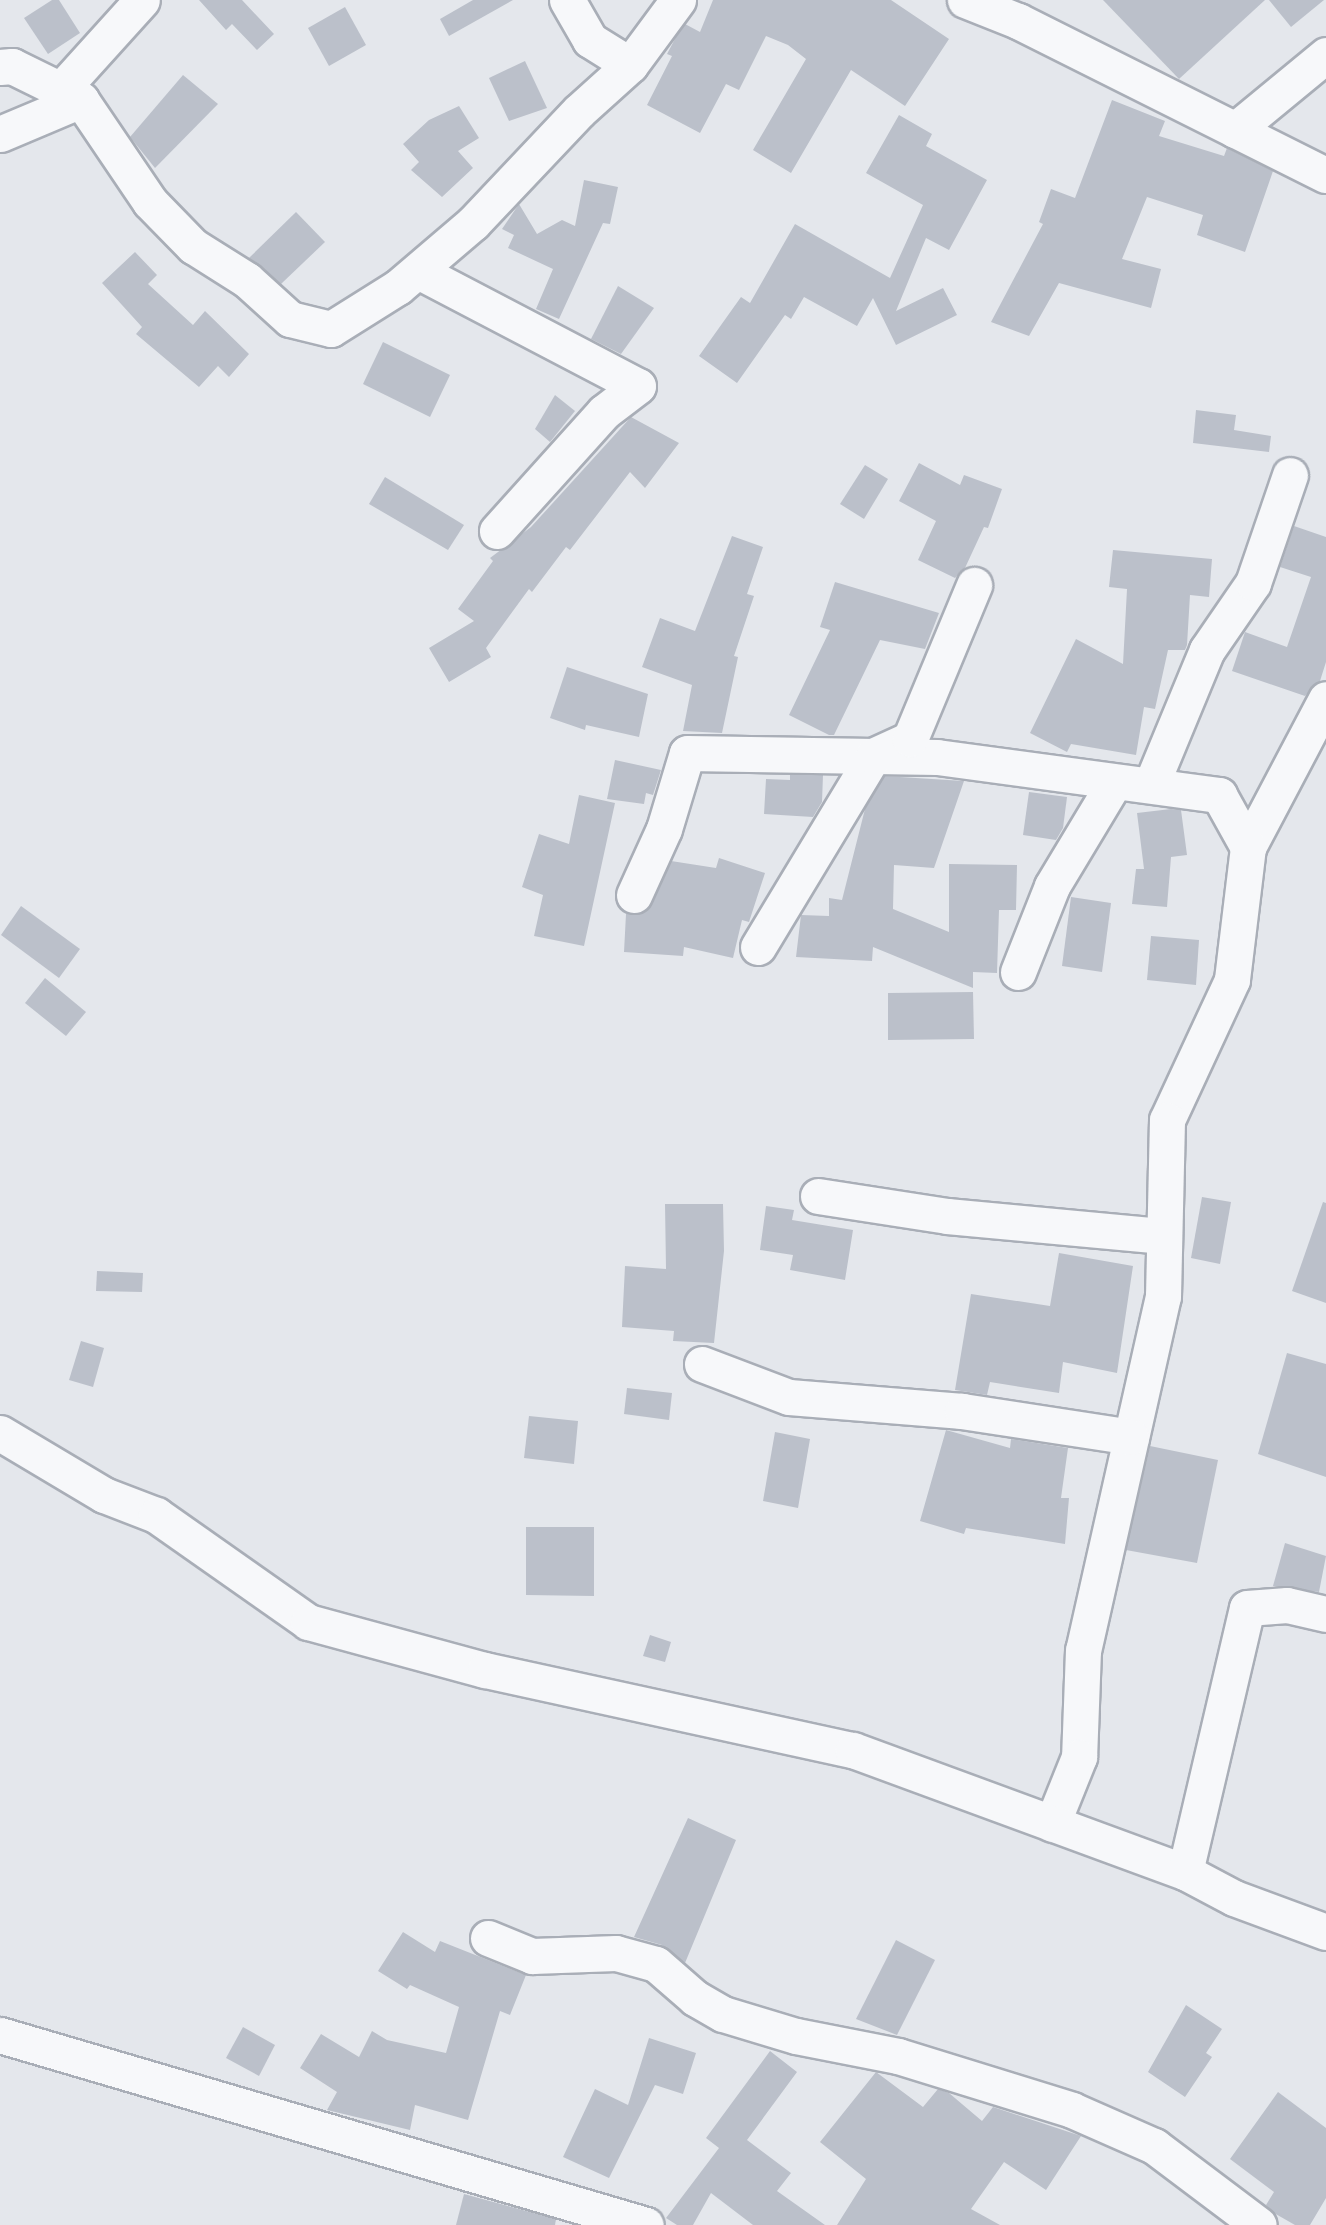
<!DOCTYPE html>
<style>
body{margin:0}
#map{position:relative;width:1326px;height:2225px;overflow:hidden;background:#e4e7ec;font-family:"Work Sans",sans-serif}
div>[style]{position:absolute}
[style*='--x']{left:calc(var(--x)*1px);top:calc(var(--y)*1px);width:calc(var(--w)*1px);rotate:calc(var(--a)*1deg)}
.building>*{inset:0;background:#bbc0ca}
.roads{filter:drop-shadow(2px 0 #a9aeb7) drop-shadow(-2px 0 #a9aeb7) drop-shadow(0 2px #a9aeb7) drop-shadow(0 -2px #a9aeb7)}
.minor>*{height:35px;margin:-17.5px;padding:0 17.5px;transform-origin:17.5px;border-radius:17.5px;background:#f7f8fa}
span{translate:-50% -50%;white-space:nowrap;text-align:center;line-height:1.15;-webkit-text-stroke:6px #f4f6f9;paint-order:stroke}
</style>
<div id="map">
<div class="building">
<i style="clip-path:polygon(52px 0,59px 0,80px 33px,48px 54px,24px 18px)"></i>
<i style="clip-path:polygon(199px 0,242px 0,274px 34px,257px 50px,232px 24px,226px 30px)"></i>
<i style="clip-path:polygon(473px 0,513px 0,449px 36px,440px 19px)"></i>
<i style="clip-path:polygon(713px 0,891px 0,949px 39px,905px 106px,851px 70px,791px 173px,753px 150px,806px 59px,788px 45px,766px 36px,739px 90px,726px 84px,700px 133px,647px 105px,672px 56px,667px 54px,676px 37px,685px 24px,700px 32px)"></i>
<i style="clip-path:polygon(1103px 0,1265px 0,1179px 79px)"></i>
<i style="clip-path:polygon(1269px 0,1324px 0,1291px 27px)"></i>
<i style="clip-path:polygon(345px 7px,366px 45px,329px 66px,308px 28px)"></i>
<i style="clip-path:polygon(525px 61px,547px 108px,509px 121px,489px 78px)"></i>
<i style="clip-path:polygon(183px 75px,218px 104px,155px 168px,130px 137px)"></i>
<i style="clip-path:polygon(1112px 100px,1165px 121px,1159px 136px,1224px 156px,1227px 148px,1273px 171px,1245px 252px,1197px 235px,1203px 215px,1147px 197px,1122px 259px,1161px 269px,1151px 308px,1059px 283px,1029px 336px,991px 322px,1043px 224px,1039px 222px,1051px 189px,1075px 198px)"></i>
<i style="clip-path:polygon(459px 106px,479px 138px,458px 151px,473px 168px,442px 197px,411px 170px,419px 162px,403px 144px,429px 120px)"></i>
<i style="clip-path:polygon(899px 115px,932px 134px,926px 146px,987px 180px,949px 250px,926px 238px,896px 311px,943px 288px,957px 315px,896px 345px,873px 298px,857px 326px,804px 297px,791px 319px,785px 315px,737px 383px,699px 356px,741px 297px,750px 303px,795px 224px,890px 278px,923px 205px,866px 173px)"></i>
<i style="clip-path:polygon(584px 180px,618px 187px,610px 224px,603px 223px,559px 319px,536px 309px,553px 269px,508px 248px,514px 235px,502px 229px,519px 204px,537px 234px,562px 220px,575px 226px)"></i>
<i style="clip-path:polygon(296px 212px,325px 242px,281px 284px,249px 258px)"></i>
<i style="clip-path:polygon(135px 252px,157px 275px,148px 284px,193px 325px,205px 311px,249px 354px,229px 377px,218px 366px,199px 387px,136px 334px,142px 327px,102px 283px)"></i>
<i style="clip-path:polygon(618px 286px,654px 308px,621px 354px,591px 339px)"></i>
<i style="clip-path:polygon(383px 342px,450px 375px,430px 417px,363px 384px)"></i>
<i style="clip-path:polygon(555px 395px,575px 411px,550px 442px,535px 429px)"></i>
<i style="clip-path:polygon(1196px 410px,1236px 415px,1234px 430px,1271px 436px,1269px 452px,1193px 443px)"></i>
<i style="clip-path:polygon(631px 417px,679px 443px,645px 488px,630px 472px,570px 550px,566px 547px,532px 592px,529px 589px,486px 648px,491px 657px,449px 682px,429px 648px,474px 621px,458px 609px,493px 561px,490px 558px,531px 527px)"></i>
<i style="clip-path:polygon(919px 463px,960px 485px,964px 475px,1002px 489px,988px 528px,984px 527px,965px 568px,955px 578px,918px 560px,936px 521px,899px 501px)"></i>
<i style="clip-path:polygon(865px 465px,888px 479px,864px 519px,840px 504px)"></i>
<i style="clip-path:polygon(385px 477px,464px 525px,448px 550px,369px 504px)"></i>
<i style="clip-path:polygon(1294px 526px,1326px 537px,1326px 662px,1320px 681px,1305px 696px,1232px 671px,1245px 632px,1287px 647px,1311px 577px,1280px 567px)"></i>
<i style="clip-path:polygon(732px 536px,763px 547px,747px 594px,754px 596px,734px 656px,738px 657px,722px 733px,683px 731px,692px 685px,642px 667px,660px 618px,695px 631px)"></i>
<i style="clip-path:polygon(1113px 550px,1212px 559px,1209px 597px,1190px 595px,1187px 645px,1185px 650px,1168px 650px,1155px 709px,1144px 707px,1136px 755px,1071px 744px,1067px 752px,1030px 733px,1076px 639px,1123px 664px,1127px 589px,1109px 587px)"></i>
<i style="clip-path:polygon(835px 582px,939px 613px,925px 649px,880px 640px,834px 735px,829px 735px,789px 715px,830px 630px,820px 627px)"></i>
<i style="clip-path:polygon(567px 667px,648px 694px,639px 737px,586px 725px,585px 730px,550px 718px)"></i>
<i style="clip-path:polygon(615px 760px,661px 770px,653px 795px,646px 793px,644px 804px,607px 799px)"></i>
<i style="clip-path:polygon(790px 775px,823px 775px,822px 802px,813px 817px,764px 814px,766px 779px,790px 780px)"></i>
<i style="clip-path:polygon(884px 776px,964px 781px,934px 868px,894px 865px,893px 909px,949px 932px,949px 864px,1017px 865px,1016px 910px,999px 910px,997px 973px,973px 972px,973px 988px,873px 947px,872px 961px,796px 957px,801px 915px,829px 916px,829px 898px,842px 900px,865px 809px)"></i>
<i style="clip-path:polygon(1029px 792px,1067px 797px,1063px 828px,1056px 840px,1023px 835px)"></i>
<i style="clip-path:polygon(579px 795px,615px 803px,584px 946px,534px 936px,543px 895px,522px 887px,539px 834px,569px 844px)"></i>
<i style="clip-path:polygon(1171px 809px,1181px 810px,1187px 855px,1171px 857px,1167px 907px,1132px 904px,1136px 869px,1144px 869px,1137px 813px)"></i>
<i style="clip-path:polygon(719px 858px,765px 873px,749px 922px,742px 920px,733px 958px,684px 947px,683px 956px,624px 952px,626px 914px,646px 911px,671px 861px,716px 868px)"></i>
<i style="clip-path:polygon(1071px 897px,1111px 903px,1102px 972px,1062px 966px)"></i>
<i style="clip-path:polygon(21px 906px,80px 949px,59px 978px,1px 935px)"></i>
<i style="clip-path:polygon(1151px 936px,1199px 940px,1196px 985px,1147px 980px)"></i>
<i style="clip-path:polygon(45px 978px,86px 1012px,66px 1036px,25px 1003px)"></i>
<i style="clip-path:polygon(973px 992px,974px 1039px,888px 1040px,888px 993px)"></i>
<i style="clip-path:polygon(1202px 1197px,1231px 1202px,1220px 1264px,1191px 1258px)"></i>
<i style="clip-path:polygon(1323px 1202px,1326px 1203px,1326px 1303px,1292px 1291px)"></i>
<i style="clip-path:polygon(665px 1204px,723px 1204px,724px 1251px,714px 1343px,673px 1341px,674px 1331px,622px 1327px,625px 1266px,666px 1269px)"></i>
<i style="clip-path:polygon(766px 1206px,794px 1210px,792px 1220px,853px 1230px,845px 1280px,790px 1270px,793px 1255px,760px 1250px)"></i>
<i style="clip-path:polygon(1059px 1253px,1133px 1266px,1117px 1373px,1063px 1362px,1059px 1393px,990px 1382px,987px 1395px,955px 1390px,971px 1294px,1050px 1306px)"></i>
<i style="clip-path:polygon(97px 1271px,143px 1273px,142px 1292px,96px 1291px)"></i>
<i style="clip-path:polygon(81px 1341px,104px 1348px,93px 1387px,69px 1380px)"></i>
<i style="clip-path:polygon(1287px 1353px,1326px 1364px,1326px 1477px,1258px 1454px)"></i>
<i style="clip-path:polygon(627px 1388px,672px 1393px,669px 1420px,624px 1414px)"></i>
<i style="clip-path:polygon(529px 1416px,578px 1421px,574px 1464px,524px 1458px)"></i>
<i style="clip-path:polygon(946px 1430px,1010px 1448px,1011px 1439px,1068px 1448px,1061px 1498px,1069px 1498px,1065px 1544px,966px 1528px,964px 1534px,920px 1521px)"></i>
<i style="clip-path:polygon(775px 1432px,810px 1439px,798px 1508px,763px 1501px)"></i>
<i style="clip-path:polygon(1150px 1446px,1218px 1460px,1197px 1563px,1126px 1550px)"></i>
<i style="clip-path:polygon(526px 1527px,594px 1527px,594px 1596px,526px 1595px)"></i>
<i style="clip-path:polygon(1285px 1543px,1326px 1556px,1319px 1592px,1273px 1586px)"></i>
<i style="clip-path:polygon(650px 1635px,671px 1642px,665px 1662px,643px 1656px)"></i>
<i style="clip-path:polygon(688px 1818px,736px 1840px,685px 1963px,662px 1945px,634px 1937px)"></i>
<i style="clip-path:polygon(403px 1932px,435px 1952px,440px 1941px,526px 1975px,510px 2015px,500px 2011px,468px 2120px,415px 2105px,410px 2130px,327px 2110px,337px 2092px,300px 2068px,321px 2034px,359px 2057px,372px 2031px,387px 2040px,446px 2053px,459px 2007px,410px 1985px,407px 1989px,378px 1971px)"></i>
<i style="clip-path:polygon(896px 1940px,935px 1960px,897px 2035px,856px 2019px)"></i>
<i style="clip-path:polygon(1186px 2005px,1222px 2029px,1206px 2053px,1212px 2057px,1185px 2097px,1148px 2072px)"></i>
<i style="clip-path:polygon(243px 2027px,275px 2045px,259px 2076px,226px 2058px)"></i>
<i style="clip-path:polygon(649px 2038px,696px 2053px,683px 2094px,655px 2085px,609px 2178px,563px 2157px,595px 2089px,628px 2105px)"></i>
<i style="clip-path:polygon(770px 2051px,797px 2072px,747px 2140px,791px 2173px,777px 2191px,825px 2225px,753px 2225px,711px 2193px,693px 2225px,677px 2225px,666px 2218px,719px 2148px,706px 2138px)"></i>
<i style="clip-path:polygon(876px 2072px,923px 2107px,938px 2089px,949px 2093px,982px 2121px,993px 2107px,1081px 2136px,1046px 2190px,1004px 2162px,971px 2209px,1000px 2225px,837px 2225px,866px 2179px,820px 2142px)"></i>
<i style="clip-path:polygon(1278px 2092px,1326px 2128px,1326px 2198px,1310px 2225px,1295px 2225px,1274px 2213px,1266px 2205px,1274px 2192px,1230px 2159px)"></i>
<i style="clip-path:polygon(464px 2194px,556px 2219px,555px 2225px,456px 2225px)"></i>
</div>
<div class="roads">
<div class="minor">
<i style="--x:567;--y:0;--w:46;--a:60.1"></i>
<i style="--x:590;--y:40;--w:47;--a:32"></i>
<i style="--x:630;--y:65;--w:81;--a:-53.6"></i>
<i style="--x:965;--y:0;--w:57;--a:21.6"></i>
<i style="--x:1018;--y:21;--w:344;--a:26.6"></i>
<i style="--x:0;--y:67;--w:12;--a:-5"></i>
<i style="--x:12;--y:66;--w:77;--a:26.2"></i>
<i style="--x:58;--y:93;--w:125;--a:-47.9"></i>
<i style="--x:1235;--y:130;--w:118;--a:-39.5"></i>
<i style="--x:0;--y:134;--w:88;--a:-22.8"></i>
<i style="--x:81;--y:100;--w:123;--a:55.9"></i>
<i style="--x:150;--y:202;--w:62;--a:45.7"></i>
<i style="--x:193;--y:246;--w:64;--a:32.2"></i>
<i style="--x:247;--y:280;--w:58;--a:42.2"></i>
<i style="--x:290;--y:319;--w:42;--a:13.7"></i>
<i style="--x:331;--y:329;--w:79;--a:-32.1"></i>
<i style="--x:398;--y:287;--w:99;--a:-40.5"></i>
<i style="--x:473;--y:223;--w:154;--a:-46.6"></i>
<i style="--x:579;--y:111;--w:69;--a:-42"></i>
<i style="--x:418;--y:271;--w:248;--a:27.6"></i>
<i style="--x:638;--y:386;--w:43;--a:142.6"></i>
<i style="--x:604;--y:412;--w:160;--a:132"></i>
<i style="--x:1151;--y:785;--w:146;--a:-67.5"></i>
<i style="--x:1207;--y:650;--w:81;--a:-55.5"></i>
<i style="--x:1253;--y:583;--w:114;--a:-71.1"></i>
<i style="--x:1248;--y:847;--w:167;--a:-62.2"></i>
<i style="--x:634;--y:895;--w:72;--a:-65.6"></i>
<i style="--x:664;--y:829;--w:79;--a:-73.2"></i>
<i style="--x:687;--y:753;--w:250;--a:0.9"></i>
<i style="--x:937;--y:757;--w:285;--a:7.7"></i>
<i style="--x:1219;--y:795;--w:60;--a:60.9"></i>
<i style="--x:1248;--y:847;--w:134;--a:96.9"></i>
<i style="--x:1232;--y:980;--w:154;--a:114.9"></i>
<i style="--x:1167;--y:1120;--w:176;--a:91.3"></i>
<i style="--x:1163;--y:1296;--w:363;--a:102.7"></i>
<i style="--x:1083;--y:1650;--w:107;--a:92.1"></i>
<i style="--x:1079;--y:1757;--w:72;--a:111.9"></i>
<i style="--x:758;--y:947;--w:223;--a:-58.9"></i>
<i style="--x:873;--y:756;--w:41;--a:-24.7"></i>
<i style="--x:910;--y:739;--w:167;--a:-67.4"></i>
<i style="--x:1018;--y:972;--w:92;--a:-68.4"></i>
<i style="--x:1052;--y:886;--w:120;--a:-59"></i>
<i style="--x:818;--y:1196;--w:131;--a:8.8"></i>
<i style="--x:947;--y:1216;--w:215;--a:5.3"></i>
<i style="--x:702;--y:1364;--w:93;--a:20.8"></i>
<i style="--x:789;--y:1397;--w:174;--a:4.6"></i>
<i style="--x:962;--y:1411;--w:171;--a:8.7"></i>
<i style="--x:0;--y:1433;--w:121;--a:30.8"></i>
<i style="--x:104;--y:1495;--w:56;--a:21"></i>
<i style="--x:156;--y:1515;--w:186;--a:35.1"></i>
<i style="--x:308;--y:1622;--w:183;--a:15.2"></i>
<i style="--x:485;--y:1670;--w:377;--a:12.3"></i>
<i style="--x:853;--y:1750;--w:354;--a:20.2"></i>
<i style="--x:1185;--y:1872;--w:55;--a:28"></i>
<i style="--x:1234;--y:1898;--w:98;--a:20.3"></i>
<i style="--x:1185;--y:1872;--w:271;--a:-76.8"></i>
<i style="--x:1247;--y:1608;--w:40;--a:-4.3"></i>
<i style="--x:1287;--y:1605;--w:40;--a:13"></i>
<i style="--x:488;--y:1938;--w:48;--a:22.2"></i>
<i style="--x:532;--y:1956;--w:84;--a:-2"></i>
<i style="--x:616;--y:1953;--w:41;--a:15.4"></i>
<i style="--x:656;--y:1964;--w:52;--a:41.1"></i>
<i style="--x:695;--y:1998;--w:32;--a:30"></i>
<i style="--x:723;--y:2014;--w:76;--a:16.8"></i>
<i style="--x:796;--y:2036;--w:104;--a:11.1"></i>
<i style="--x:898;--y:2056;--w:182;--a:17.2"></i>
<i style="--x:1072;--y:2110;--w:90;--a:23.7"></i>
<i style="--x:1154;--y:2146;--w:131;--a:37"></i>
<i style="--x:0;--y:2035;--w:673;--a:16.39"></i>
</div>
</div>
</div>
